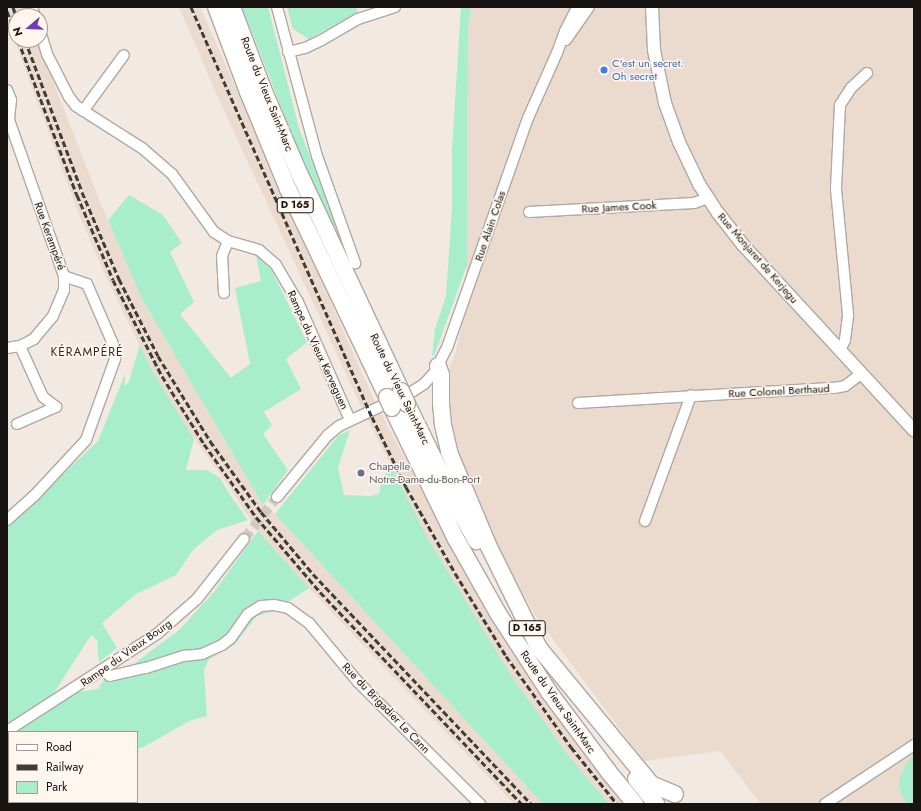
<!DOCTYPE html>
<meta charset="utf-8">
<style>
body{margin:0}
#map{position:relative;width:921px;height:811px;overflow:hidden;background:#f2e9e2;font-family:Jost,sans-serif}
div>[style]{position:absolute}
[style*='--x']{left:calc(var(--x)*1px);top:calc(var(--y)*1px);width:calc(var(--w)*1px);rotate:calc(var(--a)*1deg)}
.built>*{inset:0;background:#eadbce}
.green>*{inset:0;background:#a9eecc}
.minor-tunnel>*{height:10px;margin-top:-5px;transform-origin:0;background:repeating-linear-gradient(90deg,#d1c9c3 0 10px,transparent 0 15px)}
.roads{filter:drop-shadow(1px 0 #b0a8a1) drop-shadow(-1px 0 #b0a8a1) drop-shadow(0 1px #b0a8a1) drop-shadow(0 -1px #b0a8a1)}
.minor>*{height:10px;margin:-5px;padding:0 5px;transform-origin:5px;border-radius:5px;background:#fff}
.tertiary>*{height:12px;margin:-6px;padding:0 6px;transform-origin:6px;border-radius:6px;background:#fff}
.trunk>*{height:16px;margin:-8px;padding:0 8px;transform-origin:8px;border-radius:8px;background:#fff}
.rail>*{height:3px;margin-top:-1.5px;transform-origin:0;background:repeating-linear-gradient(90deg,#3f3b38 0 6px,transparent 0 9px)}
.bridges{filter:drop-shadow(1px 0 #b0a8a1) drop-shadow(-1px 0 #b0a8a1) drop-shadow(0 1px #b0a8a1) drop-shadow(0 -1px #b0a8a1)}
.trunk-bridge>*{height:16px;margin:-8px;padding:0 8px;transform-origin:8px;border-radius:8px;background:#fff}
.dots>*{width:11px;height:11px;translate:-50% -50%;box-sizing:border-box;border:2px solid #fff6ef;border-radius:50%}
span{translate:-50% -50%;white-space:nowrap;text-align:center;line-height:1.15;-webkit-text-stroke:3px #fff6ef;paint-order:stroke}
.shield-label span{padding:1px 3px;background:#fff6ef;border:1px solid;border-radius:3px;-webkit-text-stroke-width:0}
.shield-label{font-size:10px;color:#161311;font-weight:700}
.shop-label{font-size:11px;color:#366cbe}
.left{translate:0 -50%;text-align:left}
.street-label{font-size:11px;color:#161311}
.worship-label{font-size:11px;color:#5b616d}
.neighbourhood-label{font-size:12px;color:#302924;letter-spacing:1px}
.frame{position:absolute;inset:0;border:8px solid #161311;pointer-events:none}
.legend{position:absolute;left:8px;top:731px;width:130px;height:72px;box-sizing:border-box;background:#fff6ef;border:1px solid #a29b96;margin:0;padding:5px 7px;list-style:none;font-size:12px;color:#161311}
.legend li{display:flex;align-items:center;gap:8px;height:20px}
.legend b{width:20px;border:1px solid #a29b96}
.north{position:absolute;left:8px;top:8px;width:40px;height:40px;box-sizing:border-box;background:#fff6ef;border:1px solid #a29b96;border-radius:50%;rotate:251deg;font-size:11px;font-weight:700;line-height:16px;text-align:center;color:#161311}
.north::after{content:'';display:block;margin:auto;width:14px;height:18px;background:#703db4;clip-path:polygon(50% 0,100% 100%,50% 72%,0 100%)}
</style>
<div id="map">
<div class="built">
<i style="clip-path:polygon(7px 7px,25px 7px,28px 16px,16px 16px,16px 40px,37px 40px,100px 202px,142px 299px,263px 505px,275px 514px,543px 804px,514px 804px,309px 588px,258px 531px,219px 472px,194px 439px,153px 372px,107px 279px,80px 217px,7px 20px)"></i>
<i style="clip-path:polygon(179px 7px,200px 7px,374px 400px,470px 582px,519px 661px,566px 729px,624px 804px,609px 804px,567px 754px,510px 674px,427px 537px,361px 406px,220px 102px)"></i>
<i style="clip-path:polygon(471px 7px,914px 7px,914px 804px,761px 804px,720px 751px,644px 761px,535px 615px,496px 547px,455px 446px,448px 401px,449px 368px,455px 355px,466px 309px,468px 30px)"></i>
</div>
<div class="green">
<i style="clip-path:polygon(242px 7px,268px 7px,299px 128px,336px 224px,331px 225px,291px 132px)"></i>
<i style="clip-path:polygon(287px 7px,356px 7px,358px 12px,309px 39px,293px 29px)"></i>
<i style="clip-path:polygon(461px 7px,471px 7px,468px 30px,467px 265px,434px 356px,432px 356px,435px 329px,446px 296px,452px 208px,452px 149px)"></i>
<i style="clip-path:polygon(129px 195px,163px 215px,182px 243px,170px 252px,194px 302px,180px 314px,231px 378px,250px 364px,235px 288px,261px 281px,256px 255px,272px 271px,307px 342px,286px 359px,301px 389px,264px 412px,272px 425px,263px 434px,288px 470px,263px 505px,142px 299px,108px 220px)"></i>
<i style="clip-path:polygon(140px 345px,153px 372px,194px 439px,186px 470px,207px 470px,220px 478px,230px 495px,248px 520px,217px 530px,193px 550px,176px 575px,136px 594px,102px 623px,117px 648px,99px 662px,97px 647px,98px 641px,91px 635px,52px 696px,98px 689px,107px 675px,131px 666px,179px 630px,214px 592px,258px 531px,309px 588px,274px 611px,257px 616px,234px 645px,209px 659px,204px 670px,207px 716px,189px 721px,144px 747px,137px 749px,137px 732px,9px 732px,9px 800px,7px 800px,7px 527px,98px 441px,125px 374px,125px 387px,129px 381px)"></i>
<i style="clip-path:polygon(350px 430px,338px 468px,344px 495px,370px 496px,379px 494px,382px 478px,391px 466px,427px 537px,510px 674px,567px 754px,609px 804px,543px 804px,275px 514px,338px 436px)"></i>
<i style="clip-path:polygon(914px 755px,914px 804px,906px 804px,899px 788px,900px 777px,907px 762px)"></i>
</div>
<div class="minor-tunnel">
<i style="--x:244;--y:539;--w:53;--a:-51.8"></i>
</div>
<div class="roads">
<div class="minor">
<i style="--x:32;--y:7;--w:9;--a:72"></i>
<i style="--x:277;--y:7;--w:154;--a:75"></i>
<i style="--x:317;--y:156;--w:114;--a:70.4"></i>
<i style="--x:40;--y:31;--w:24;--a:73"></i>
<i style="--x:47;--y:54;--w:48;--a:62.9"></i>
<i style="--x:69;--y:97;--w:11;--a:52"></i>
<i style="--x:76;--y:106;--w:78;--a:32.5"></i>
<i style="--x:142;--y:148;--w:40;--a:41"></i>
<i style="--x:172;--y:174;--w:72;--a:54.1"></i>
<i style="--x:214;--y:232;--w:17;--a:33"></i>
<i style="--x:228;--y:241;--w:32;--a:16"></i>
<i style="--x:259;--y:250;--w:23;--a:41"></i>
<i style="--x:276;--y:265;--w:43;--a:59.3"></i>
<i style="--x:298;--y:302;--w:129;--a:66.2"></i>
<i style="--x:566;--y:40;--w:40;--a:-55.1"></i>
<i style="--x:288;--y:52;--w:17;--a:-13"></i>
<i style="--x:305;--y:48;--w:17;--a:-25"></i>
<i style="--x:320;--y:41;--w:44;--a:-30.1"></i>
<i style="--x:358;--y:19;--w:39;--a:-18"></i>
<i style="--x:7;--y:90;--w:11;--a:68"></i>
<i style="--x:11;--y:100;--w:20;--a:96"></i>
<i style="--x:9;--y:120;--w:165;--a:70.6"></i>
<i style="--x:64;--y:276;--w:14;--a:90"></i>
<i style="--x:64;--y:290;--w:28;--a:113"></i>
<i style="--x:53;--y:316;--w:30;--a:130"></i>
<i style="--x:34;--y:339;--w:16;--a:153"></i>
<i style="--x:20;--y:346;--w:13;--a:171"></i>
<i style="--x:83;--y:111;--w:69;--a:-53.8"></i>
<i style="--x:529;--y:212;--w:165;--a:-3.1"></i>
<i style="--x:694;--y:203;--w:15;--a:-20"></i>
<i style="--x:224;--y:293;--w:37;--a:-93"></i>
<i style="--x:222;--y:256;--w:16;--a:-68"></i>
<i style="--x:840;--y:350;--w:11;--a:-63"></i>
<i style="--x:845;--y:340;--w:26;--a:-83"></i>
<i style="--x:848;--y:314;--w:126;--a:-95.5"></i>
<i style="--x:836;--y:189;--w:84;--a:-87.3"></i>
<i style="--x:840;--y:105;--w:20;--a:-57"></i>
<i style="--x:851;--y:88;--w:22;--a:-43"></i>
<i style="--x:578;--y:403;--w:256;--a:-3.4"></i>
<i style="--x:834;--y:388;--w:11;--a:-10"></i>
<i style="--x:845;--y:386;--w:21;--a:-37"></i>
<i style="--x:17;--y:424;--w:43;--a:-23.6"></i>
<i style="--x:56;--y:407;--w:16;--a:-142"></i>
<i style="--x:43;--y:397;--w:56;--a:-114.3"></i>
<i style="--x:277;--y:497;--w:80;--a:-50.6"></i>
<i style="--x:328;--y:435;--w:14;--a:-39"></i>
<i style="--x:339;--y:426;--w:82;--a:-25.3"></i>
<i style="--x:413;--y:391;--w:13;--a:-32"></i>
<i style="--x:424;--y:384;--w:15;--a:-48"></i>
<i style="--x:434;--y:373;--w:31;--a:-63"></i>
<i style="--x:448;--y:345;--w:241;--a:-70.6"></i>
<i style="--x:528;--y:118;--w:71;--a:-66"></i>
<i style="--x:557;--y:53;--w:23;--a:-70"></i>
<i style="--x:565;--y:31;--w:27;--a:-63"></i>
<i style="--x:7;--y:520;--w:36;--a:-42"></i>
<i style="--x:34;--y:496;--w:76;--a:-47.1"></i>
<i style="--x:86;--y:440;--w:86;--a:-70.3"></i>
<i style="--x:115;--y:359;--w:8;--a:-83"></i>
<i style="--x:116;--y:351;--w:73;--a:-113.4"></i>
<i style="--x:87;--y:284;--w:24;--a:-161"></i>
<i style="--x:645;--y:521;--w:134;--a:-69.9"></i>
<i style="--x:103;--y:670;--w:9;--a:41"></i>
<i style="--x:110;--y:676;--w:37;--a:-13"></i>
<i style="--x:146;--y:668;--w:40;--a:-18"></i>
<i style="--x:184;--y:656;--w:18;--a:-6"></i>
<i style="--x:202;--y:654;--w:22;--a:-24"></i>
<i style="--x:222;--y:645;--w:11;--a:-38"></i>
<i style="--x:231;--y:638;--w:29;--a:-55"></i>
<i style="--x:248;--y:614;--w:15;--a:-32"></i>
<i style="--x:261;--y:606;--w:13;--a:-4"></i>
<i style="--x:274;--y:605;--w:14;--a:12"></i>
<i style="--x:288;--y:608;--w:26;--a:36"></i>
<i style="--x:309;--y:623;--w:77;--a:50.3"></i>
<i style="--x:358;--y:682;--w:173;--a:45"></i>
<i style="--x:7;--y:731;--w:179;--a:-32.9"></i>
<i style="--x:157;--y:634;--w:53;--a:-41.2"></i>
<i style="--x:197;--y:599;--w:76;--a:-51.9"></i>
<i style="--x:825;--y:804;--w:107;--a:-33.5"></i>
</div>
<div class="tertiary">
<i style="--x:652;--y:7;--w:43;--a:87.3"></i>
<i style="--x:654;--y:50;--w:54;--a:78.3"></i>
<i style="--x:665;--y:103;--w:41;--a:70.3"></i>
<i style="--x:679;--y:142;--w:47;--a:64.5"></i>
<i style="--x:699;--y:184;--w:35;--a:57"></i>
<i style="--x:718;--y:213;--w:41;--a:52"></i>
<i style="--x:743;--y:245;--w:252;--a:47.3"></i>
</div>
<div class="trunk">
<i style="--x:216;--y:7;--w:91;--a:69.4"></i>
<i style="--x:248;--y:92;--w:105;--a:67.6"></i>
<i style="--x:288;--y:189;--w:230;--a:64.5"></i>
<i style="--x:232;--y:7;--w:88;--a:69.3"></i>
<i style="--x:263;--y:89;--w:91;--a:66.8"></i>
<i style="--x:299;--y:173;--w:241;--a:64.9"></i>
<i style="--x:438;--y:366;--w:9;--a:72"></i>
<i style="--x:441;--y:375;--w:28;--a:90"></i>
<i style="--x:441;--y:403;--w:22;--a:85"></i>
<i style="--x:443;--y:425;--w:28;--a:77"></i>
<i style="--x:449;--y:452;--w:101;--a:67.2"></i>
<i style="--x:488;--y:545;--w:115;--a:63.7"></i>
<i style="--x:539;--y:648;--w:176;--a:50.5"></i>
<i style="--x:651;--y:784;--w:26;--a:23"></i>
<i style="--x:407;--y:404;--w:116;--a:63.9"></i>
<i style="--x:458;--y:508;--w:38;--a:61"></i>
<i style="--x:392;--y:408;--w:146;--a:64"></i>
<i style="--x:456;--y:539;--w:87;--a:60.5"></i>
<i style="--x:499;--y:615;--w:92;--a:57"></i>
<i style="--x:549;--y:692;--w:99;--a:53.2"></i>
<i style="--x:608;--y:771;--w:43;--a:50.7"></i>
<i style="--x:636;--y:779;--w:32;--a:51"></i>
</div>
</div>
<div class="rail">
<i style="--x:13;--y:7;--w:9;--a:72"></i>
<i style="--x:191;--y:7;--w:448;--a:66.2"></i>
<i style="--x:372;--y:417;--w:78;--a:64.1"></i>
<i style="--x:406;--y:487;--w:99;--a:60.3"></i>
<i style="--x:455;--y:573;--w:97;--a:58.4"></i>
<i style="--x:506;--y:656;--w:112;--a:54.5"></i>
<i style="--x:571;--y:747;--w:73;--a:51.1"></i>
<i style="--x:7;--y:11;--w:26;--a:69"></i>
<i style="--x:18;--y:40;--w:166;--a:69.2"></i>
<i style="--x:77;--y:195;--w:92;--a:67"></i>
<i style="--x:113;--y:280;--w:108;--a:63"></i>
<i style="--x:162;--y:376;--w:80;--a:58.3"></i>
<i style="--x:204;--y:444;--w:90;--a:54.5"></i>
<i style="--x:256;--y:517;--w:99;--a:49.5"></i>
<i style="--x:320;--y:592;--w:293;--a:46.4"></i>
<i style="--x:25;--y:40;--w:162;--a:69.4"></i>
<i style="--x:82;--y:192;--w:95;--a:67"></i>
<i style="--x:119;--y:279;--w:86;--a:63.1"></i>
<i style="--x:158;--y:356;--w:100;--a:58.5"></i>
<i style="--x:210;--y:441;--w:87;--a:54.3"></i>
<i style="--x:261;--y:512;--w:81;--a:50"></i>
<i style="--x:313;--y:574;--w:317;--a:46.5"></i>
</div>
<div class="bridges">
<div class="trunk-bridge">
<i style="--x:401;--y:391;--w:14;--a:65"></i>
<i style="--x:387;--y:397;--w:12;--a:66"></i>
</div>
</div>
<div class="dots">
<i style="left:604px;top:70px;background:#3f7fe0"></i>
<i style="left:361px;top:473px;background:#6b7280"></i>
</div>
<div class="shield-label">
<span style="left:295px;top:205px">D 165</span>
<span style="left:527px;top:628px">D 165</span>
</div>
<div class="shop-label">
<span class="left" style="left:612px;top:70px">C'est un secret.<br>Oh secret</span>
</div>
<div class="street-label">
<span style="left:267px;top:94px;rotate:68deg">Route du Vieux Saint-Marc</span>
<span style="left:619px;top:207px;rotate:-3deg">Rue James Cook</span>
<span style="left:490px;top:226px;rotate:-71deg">Rue Alain Colas</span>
<span style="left:50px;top:236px;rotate:70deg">Rue Kerampéré</span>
<span style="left:758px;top:258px;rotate:49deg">Rue Monjaret de Kerjegu</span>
<span style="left:318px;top:350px;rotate:65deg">Rampe du Vieux Kerveguen</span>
<span style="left:400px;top:389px;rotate:64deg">Route du Vieux Saint-Marc</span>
<span style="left:779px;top:391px;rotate:-3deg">Rue Colonel Berthaud</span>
<span style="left:126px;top:653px;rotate:-35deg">Rampe du Vieux Bourg</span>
<span style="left:558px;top:702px;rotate:55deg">Route du Vieux Saint-Marc</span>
<span style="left:386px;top:708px;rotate:46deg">Rue du Brigadier Le Cann</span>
</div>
<div class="worship-label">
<span class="left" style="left:369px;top:473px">Chapelle<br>Notre-Dame-du-Bon-Port</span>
</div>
<div class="neighbourhood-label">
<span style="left:87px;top:353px">KÉRAMPÉRÉ</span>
</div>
<div class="frame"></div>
<ul class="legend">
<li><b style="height:5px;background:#fff"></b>Road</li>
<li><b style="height:5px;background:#3f3b38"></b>Railway</li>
<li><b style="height:11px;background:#a9eecc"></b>Park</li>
</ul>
<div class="north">N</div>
</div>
